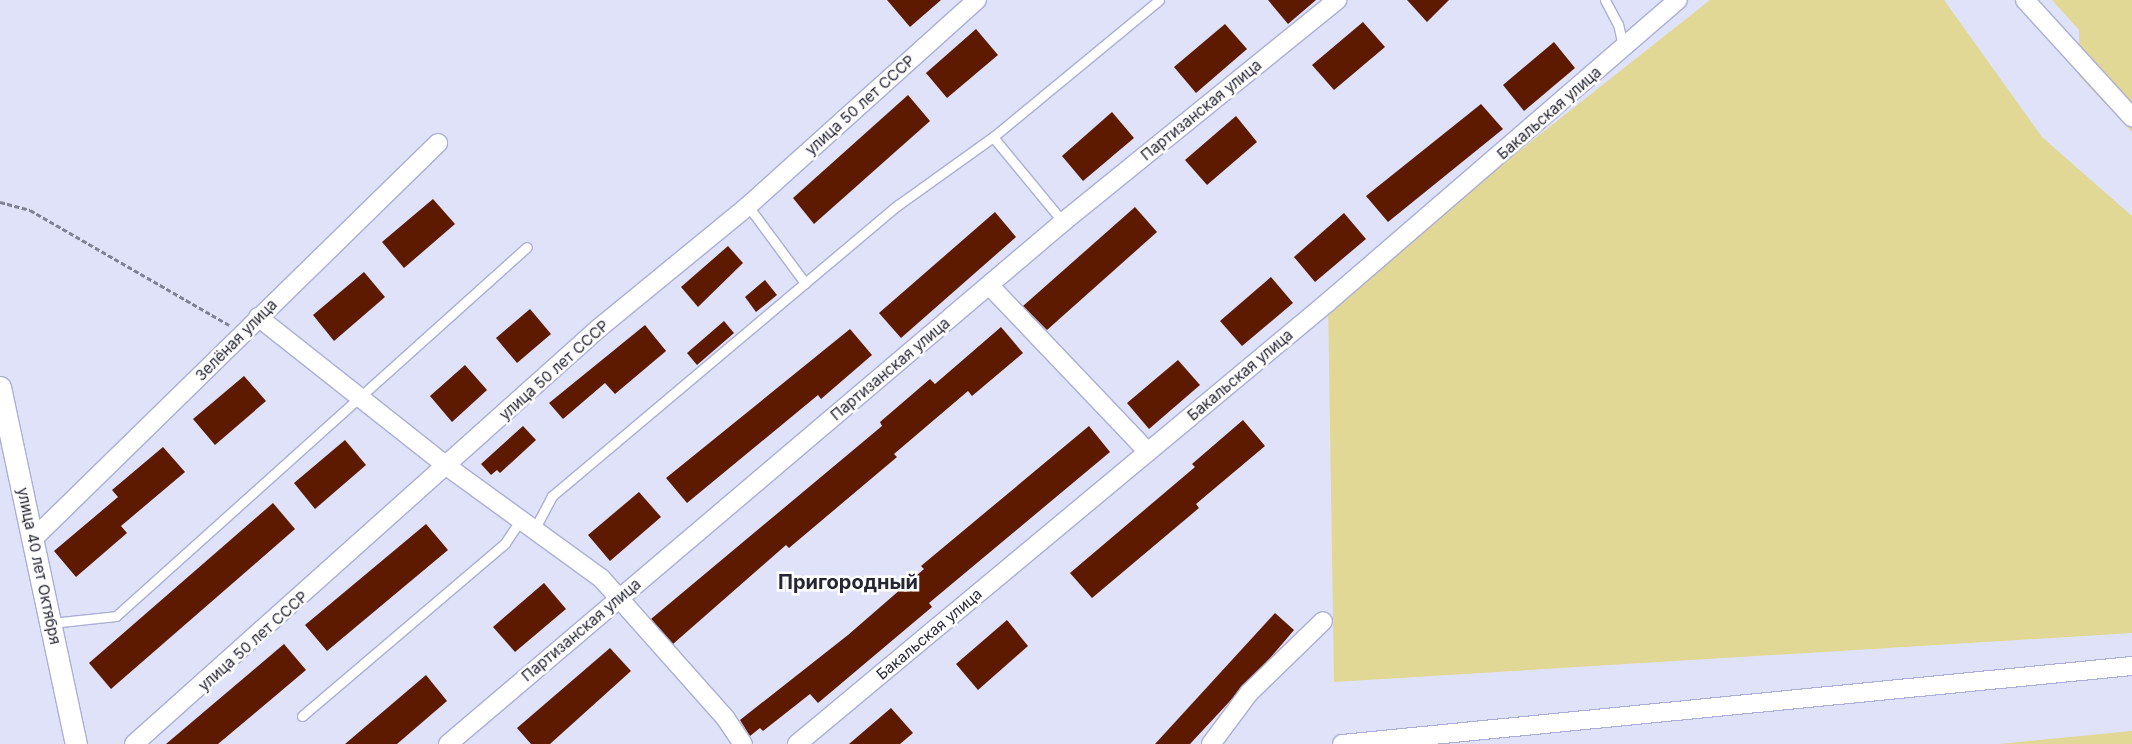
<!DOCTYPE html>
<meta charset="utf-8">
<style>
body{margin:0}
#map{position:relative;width:2132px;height:744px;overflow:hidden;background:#e0e2fa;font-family:Inter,sans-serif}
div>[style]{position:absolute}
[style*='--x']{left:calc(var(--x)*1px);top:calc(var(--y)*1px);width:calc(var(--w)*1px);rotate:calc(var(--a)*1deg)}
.green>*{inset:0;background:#e1d895}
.building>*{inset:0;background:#5d1a00}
.path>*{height:3px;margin-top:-1.5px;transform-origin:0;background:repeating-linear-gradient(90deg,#808194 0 5px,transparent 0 7.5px)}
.roads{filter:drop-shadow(1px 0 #acafd5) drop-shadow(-1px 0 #acafd5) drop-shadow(0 1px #acafd5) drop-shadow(0 -1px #acafd5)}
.service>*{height:9px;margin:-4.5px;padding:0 4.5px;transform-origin:4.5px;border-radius:4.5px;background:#fff}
.minor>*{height:18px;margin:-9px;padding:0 9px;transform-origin:9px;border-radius:9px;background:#fff}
.tertiary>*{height:21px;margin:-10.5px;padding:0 10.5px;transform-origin:10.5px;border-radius:10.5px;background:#fff}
span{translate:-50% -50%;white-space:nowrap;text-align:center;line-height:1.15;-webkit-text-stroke:5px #fff;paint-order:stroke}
.street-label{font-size:15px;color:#252634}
.district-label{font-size:20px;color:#252634;font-weight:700}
</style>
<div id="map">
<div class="green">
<i style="clip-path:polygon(1710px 0,1944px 0,2042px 137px,2132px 216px,2132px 633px,1334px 682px,1328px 302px)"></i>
<i style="clip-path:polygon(2052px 0,2132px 0,2132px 132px,2079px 76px,2079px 30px)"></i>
<i style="clip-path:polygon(2132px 731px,2132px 744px,1999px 744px)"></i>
</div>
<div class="building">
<i style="clip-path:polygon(887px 0,941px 0,910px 27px)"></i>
<i style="clip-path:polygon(1268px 0,1316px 0,1288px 24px)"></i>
<i style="clip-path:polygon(1407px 0,1449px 0,1427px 22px)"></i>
<i style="clip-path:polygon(1363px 22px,1385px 47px,1334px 90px,1312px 65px)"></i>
<i style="clip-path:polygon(1225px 24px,1247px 49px,1196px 93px,1174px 67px)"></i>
<i style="clip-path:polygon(976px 29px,998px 55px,947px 98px,926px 73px)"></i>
<i style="clip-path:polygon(1554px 42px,1575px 68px,1524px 111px,1503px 85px)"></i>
<i style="clip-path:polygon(908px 95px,930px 121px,814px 224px,793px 198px)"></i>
<i style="clip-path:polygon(1481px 104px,1503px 129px,1388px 222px,1366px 196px)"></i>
<i style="clip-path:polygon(1112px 112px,1134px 138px,1083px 181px,1062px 156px)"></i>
<i style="clip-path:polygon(1236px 116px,1257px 142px,1207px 185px,1185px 160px)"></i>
<i style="clip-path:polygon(433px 199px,455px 224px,404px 268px,382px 242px)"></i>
<i style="clip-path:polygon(1135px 207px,1157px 232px,1047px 330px,1023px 306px)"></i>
<i style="clip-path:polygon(995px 212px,1016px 237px,901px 338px,879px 313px)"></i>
<i style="clip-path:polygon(1344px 213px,1366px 239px,1315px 282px,1294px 257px)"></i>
<i style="clip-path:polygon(728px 246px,743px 263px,698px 307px,681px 287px)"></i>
<i style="clip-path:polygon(364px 272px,385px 297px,334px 341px,313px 315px)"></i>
<i style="clip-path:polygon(1271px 277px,1293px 303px,1242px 346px,1220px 321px)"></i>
<i style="clip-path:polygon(765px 280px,777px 295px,756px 312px,745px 297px)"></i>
<i style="clip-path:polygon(530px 309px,551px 334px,517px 363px,496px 338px)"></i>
<i style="clip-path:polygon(724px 321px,734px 333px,697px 365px,687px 353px)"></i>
<i style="clip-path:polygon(645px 325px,666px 351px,615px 394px,605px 383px,563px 419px,549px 403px)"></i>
<i style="clip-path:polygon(1001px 327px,1023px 353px,972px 396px,968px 391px,894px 454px,897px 457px,789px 548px,786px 545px,673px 644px,651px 619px,882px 426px,880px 422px,930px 379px,935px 384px)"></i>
<i style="clip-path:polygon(850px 329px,872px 355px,821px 399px,818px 395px,687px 503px,666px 478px)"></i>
<i style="clip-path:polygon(1178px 360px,1200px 385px,1149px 429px,1127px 403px)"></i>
<i style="clip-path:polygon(465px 365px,487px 390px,452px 422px,430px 396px)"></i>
<i style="clip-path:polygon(244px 376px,266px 401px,215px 445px,193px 419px)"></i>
<i style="clip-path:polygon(1243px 420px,1265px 446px,1196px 504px,1199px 508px,1092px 598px,1070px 573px,1195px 467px,1192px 464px)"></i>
<i style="clip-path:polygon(523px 426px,536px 440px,500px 473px,497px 470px,491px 475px,481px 464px)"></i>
<i style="clip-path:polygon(1089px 426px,1110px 452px,929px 603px,932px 607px,818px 703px,810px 694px,763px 731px,760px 728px,750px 736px,740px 720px,848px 635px,924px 569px,921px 566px)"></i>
<i style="clip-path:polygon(345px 440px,366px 465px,315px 509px,294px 483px)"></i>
<i style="clip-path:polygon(163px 447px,185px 472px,121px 526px,127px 533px,76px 577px,54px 551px,118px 497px,112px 490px)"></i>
<i style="clip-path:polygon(639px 492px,661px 517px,610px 561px,588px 535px)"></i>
<i style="clip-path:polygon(273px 503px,295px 529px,111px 689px,89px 663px)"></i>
<i style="clip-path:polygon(426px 524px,448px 550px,327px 651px,305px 625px)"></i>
<i style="clip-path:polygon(544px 583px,566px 609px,515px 652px,493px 627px)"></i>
<i style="clip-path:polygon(1275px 613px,1294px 630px,1271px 657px,1190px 744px,1155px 744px)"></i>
<i style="clip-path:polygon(1007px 620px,1028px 646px,978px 690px,956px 664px)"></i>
<i style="clip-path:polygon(284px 644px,306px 670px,255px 713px,218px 744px,166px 744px)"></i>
<i style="clip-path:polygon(610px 648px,631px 671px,550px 744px,531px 744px,517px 728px)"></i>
<i style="clip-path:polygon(426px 675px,447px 701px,397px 744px,345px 744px)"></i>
<i style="clip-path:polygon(891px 708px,913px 733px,900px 744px,849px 744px)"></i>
</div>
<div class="path">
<i style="--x:0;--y:202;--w:31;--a:15"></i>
<i style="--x:30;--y:210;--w:230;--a:30"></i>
</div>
<div class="roads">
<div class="service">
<i style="--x:1605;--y:0;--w:27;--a:62"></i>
<i style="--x:1618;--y:24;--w:22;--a:77"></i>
<i style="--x:993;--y:137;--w:110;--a:50.5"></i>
<i style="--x:748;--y:206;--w:96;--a:53.5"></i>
<i style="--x:534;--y:530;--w:38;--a:-62"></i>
<i style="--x:552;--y:496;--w:452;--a:-40.1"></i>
<i style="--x:898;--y:205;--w:117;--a:-35.6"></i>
<i style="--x:993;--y:137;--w:215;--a:-39.5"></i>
<i style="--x:51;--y:623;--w:65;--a:-6.1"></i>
<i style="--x:116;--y:616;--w:552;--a:-41.92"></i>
<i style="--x:302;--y:716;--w:267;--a:-40.4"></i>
<i style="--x:505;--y:543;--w:27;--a:-56"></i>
</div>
<div class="minor">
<i style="--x:2025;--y:0;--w:159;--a:47.6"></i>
<i style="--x:990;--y:286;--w:229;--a:46.4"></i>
<i style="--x:258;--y:317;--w:242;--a:38.3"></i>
<i style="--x:448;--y:467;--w:189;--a:36"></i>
<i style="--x:601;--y:578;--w:188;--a:48.4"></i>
<i style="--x:726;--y:719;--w:30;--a:56"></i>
<i style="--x:34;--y:538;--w:565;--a:-44.35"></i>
<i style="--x:134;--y:744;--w:624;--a:-41.82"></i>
<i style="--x:599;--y:328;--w:193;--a:-39.3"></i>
<i style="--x:748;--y:206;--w:308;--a:-42"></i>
<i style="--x:448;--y:744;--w:807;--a:-40.32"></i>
<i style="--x:1063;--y:222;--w:353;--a:-39"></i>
<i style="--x:797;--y:744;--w:691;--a:-39.77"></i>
<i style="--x:1328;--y:302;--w:462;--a:-40.8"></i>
<i style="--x:1211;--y:744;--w:64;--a:-53.3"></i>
<i style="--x:1249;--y:693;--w:103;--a:-44.2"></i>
<i style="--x:1342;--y:744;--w:794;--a:-5.64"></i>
</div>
<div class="tertiary">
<i style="--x:0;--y:387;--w:365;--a:78"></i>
</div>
</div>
<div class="street-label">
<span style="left:860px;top:105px;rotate:-42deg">улица 50 лет СССР</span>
<span style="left:1201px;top:110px;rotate:-39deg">Партизанская улица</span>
<span style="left:1549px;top:113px;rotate:-41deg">Бакальская улица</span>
<span style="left:236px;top:340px;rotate:-45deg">Зелёная улица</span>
<span style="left:890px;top:369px;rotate:-40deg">Партизанская улица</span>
<span style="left:554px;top:370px;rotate:-42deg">улица 50 лет СССР</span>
<span style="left:1240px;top:375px;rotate:-40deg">Бакальская улица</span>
<span style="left:39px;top:566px;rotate:78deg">улица 40 лет Октября</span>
<span style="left:581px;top:630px;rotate:-40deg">Партизанская улица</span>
<span style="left:929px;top:634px;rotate:-40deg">Бакальская улица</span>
<span style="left:253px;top:641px;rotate:-42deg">улица 50 лет СССР</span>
</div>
<div class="district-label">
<span style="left:848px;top:582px">Пригородный</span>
</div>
</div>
